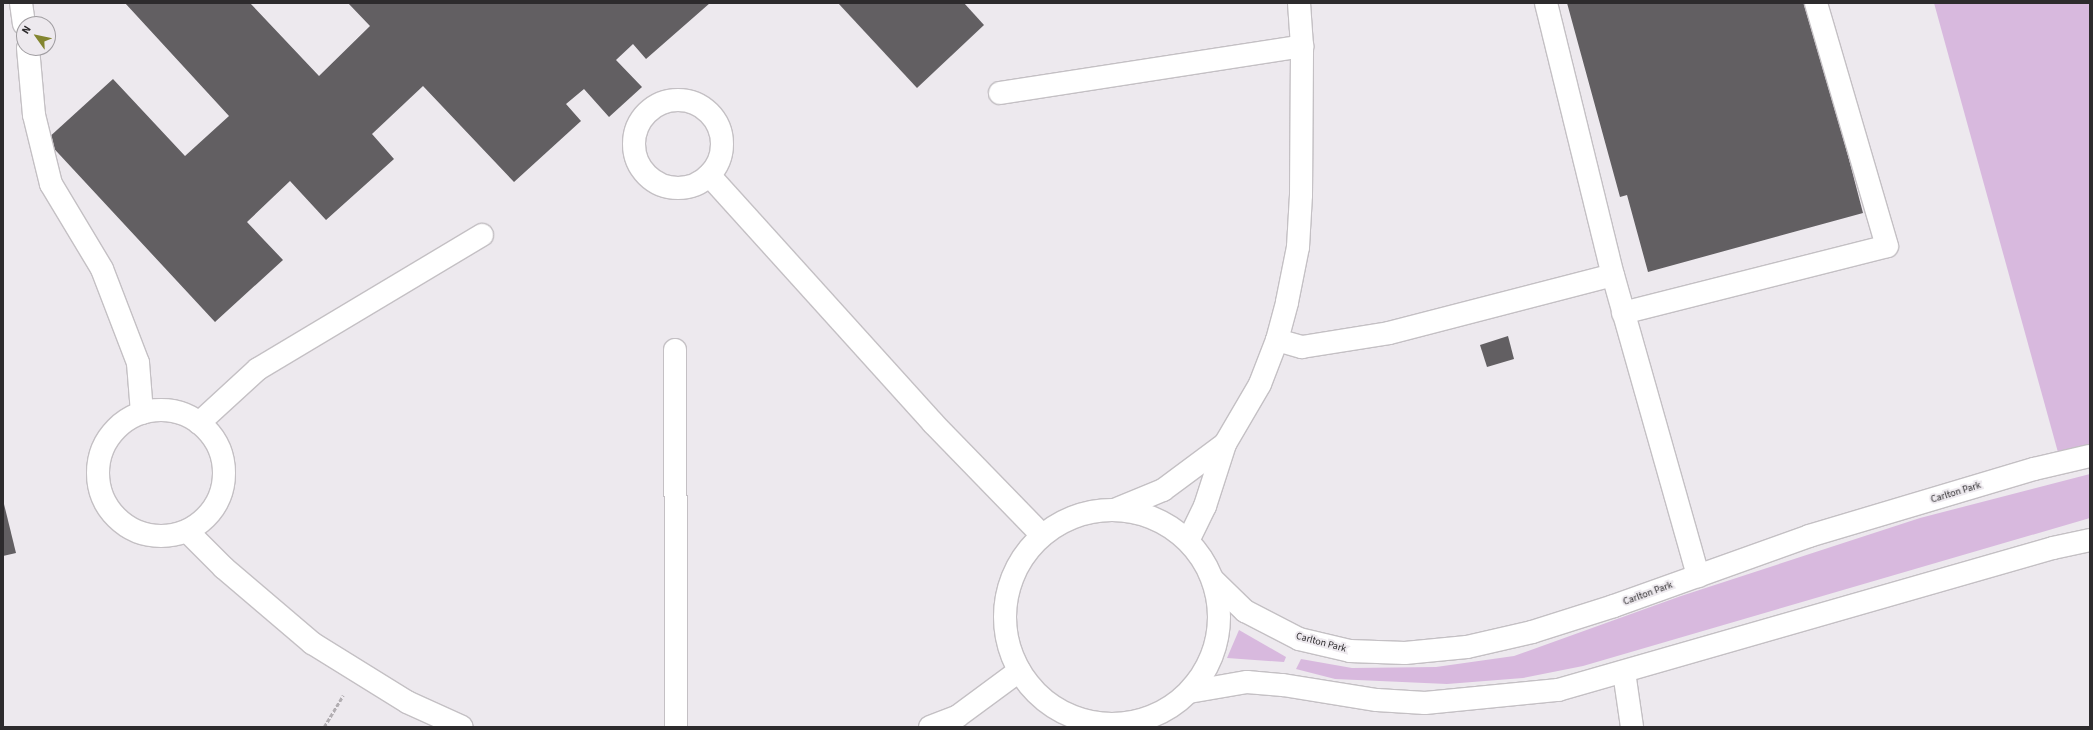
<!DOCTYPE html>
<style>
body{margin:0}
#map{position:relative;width:2093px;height:730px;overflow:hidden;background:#ede9ee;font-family:"Source Sans 3",sans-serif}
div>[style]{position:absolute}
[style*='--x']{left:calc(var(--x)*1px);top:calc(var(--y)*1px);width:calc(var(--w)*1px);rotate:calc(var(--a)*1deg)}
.green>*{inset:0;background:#d8b9de}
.building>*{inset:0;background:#625f62}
.path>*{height:2.5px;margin-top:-1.25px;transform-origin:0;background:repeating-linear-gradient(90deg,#b2aeb2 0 4px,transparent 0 6px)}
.roads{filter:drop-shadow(1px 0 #c4c0c4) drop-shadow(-1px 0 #c4c0c4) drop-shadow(0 1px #c4c0c4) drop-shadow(0 -1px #c4c0c4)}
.minor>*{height:22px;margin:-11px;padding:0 11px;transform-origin:11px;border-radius:11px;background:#fff}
.minor>.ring{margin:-11px;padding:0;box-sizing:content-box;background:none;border:22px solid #fff;border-radius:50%}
span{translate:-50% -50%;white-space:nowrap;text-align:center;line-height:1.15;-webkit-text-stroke:4px #ede9ee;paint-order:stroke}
.street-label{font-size:10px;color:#2d2b2d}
.frame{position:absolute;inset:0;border:4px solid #2d2b2d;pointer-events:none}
.north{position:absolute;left:16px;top:16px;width:40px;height:40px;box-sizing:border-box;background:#ede9ee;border:1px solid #a09da1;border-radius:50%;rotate:303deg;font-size:11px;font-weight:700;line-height:16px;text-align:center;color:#2d2b2d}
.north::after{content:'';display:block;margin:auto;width:14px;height:18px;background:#83852f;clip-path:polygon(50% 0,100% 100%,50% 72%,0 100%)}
</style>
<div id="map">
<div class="green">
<i style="clip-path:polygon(1934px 3px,2090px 3px,2090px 445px,2059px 456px)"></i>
<i style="clip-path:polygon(2090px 474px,2090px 518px,1583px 666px,1523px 678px,1447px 684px,1335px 679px,1296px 669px,1301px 659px,1352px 668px,1436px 667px,1514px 656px,1681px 596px,1920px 518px)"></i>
<i style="clip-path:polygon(1239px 630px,1286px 657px,1284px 662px,1227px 658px)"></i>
</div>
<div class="building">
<i style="clip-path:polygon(125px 3px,250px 3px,319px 76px,370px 26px,348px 3px,710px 3px,646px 59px,633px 44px,616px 60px,642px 87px,609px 117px,584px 89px,566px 104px,581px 121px,514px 182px,423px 86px,372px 134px,394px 159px,326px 220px,290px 181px,247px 222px,283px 260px,215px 322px,46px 140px,113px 79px,185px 156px,229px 116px)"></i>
<i style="clip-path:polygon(838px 3px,964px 3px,984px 25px,917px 88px)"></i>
<i style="clip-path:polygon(1567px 3px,1808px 3px,1863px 213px,1648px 272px,1627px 195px,1620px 197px)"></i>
<i style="clip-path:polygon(1508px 336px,1514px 359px,1487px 367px,1480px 345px)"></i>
<i style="clip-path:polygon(3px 500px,16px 553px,3px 556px)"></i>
</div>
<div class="path">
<i style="--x:324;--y:727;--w:37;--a:-59"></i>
</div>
<div class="roads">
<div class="minor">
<i style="--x:21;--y:3;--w:21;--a:82"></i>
<i style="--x:1546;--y:3;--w:280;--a:76.2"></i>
<i style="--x:28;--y:48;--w:67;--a:84.9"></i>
<i style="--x:34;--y:115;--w:71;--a:76.2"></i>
<i style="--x:51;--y:184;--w:99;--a:59"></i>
<i style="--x:102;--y:269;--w:101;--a:69"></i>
<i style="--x:138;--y:363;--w:50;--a:85.4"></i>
<i style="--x:1000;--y:93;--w:306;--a:-8.8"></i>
<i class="ring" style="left:634px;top:100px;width:66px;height:66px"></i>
<i style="--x:709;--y:175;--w:334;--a:47.9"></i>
<i style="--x:933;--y:423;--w:156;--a:45.8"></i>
<i style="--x:1623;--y:313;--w:272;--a:-14.2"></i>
<i style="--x:1887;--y:246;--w:253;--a:-106.3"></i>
<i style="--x:1277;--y:340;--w:26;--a:16"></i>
<i style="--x:1302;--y:347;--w:88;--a:-9.1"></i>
<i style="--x:1389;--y:333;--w:231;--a:-14.5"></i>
<i style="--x:1613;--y:275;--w:313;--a:74.2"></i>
<i style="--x:675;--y:350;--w:377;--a:89.8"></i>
<i class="ring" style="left:98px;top:410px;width:104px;height:104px"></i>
<i style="--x:199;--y:423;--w:80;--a:-42.5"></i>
<i style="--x:258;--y:369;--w:261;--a:-30.9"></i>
<i style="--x:1117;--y:509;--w:50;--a:-22.4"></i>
<i style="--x:1163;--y:490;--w:77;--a:-36.6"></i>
<i class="ring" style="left:1005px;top:510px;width:192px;height:192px"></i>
<i style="--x:187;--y:531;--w:52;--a:45"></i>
<i style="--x:224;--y:568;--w:116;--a:40.4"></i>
<i style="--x:312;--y:643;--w:112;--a:31.8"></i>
<i style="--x:407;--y:702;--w:60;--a:24.4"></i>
<i style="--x:1188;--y:541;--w:39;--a:-64"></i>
<i style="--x:1205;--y:506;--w:65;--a:-72.1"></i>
<i style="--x:1225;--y:444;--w:69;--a:-59.7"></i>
<i style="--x:1260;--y:384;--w:47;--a:-68.9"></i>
<i style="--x:1277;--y:340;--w:39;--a:-75"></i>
<i style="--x:1287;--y:302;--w:56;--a:-78.7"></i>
<i style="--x:1298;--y:247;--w:52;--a:-86.7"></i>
<i style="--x:1301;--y:195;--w:149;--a:-89.6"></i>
<i style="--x:1302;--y:46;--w:43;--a:-94"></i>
<i style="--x:1213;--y:580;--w:45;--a:44.1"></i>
<i style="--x:1245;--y:611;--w:61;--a:27.4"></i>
<i style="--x:1299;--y:639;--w:52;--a:13.2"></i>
<i style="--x:1350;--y:651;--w:55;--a:2.1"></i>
<i style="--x:1405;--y:653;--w:62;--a:-5.5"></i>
<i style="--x:1467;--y:647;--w:67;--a:-13"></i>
<i style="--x:1532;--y:632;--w:86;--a:-17.6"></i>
<i style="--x:1614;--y:606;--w:207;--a:-19.7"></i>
<i style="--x:1809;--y:536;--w:235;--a:-16.6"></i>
<i style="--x:2034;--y:469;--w:57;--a:-13.1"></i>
<i style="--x:1624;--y:672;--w:56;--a:81.7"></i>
<i style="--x:1189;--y:692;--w:59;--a:-9.8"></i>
<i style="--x:1247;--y:682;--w:36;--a:5"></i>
<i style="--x:1283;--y:685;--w:95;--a:9.1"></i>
<i style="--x:1377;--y:700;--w:48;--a:3.6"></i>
<i style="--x:1425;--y:703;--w:134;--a:-5.6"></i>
<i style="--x:1558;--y:690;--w:515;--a:-16.01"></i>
<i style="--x:2053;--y:548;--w:38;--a:-12"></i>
<i style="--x:930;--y:727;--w:30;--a:-21"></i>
<i style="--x:958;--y:716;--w:76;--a:-36.4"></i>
</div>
</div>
<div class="street-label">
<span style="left:1956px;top:493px;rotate:-17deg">Carlton Park</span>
<span style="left:1648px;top:594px;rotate:-20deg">Carlton Park</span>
<span style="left:1321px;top:643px;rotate:15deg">Carlton Park</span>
</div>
<div class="frame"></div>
<div class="north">N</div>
</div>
